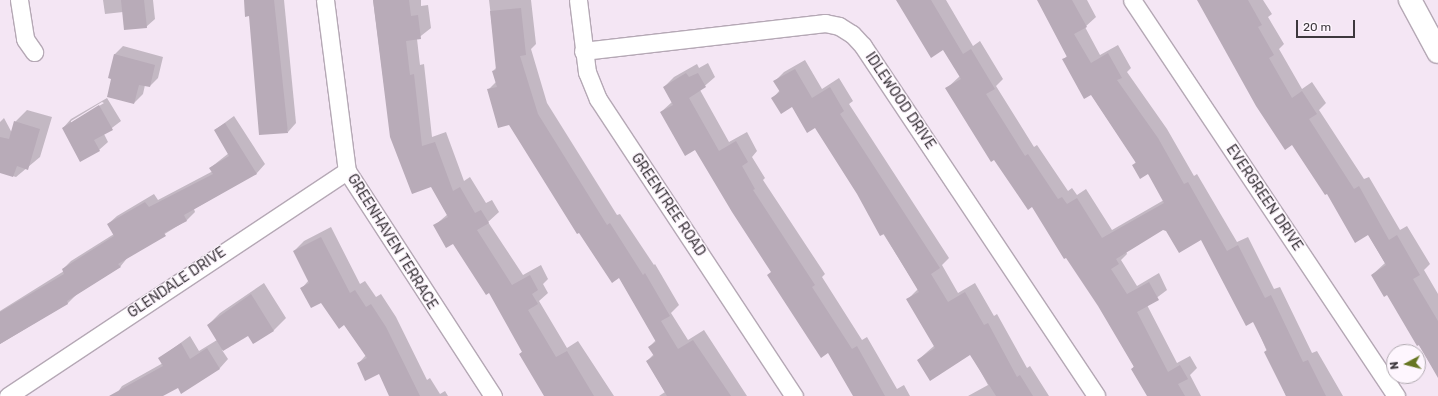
<!DOCTYPE html>
<style>
body{margin:0}
#map{position:relative;width:1438px;height:396px;overflow:hidden;background:#f4e6f4;font-family:Rubik,sans-serif}
div>[style]{position:absolute}
[style*='--x']{left:calc(var(--x)*1px);top:calc(var(--y)*1px);width:calc(var(--w)*1px);rotate:calc(var(--a)*1deg)}
.shadow>*{inset:0;background:#0003}
.building>*{inset:0;background:#b8abb8}
.roads{filter:drop-shadow(1px 0 #b5a8b5) drop-shadow(-1px 0 #b5a8b5) drop-shadow(0 1px #b5a8b5) drop-shadow(0 -1px #b5a8b5)}
.minor>*{height:17px;margin:-8.5px;padding:0 8.5px;transform-origin:8.5px;border-radius:8.5px;background:#fff}
.motorway>*{height:22px;margin:-11px;padding:0 11px;transform-origin:11px;border-radius:11px;background:#fff}
span{translate:-50% -50%;white-space:nowrap;text-align:center;line-height:1.15;-webkit-text-stroke:3px #fef6fe;paint-order:stroke}
.street-label{font-size:14px;color:#3d383d}
.north{position:absolute;left:1386px;top:344px;width:40px;height:40px;box-sizing:border-box;background:#fef6fe;border:1px solid #b1aab1;border-radius:50%;rotate:263deg;font-size:11px;font-weight:700;line-height:16px;text-align:center;color:#3d383d}
.north::after{content:'';display:block;margin:auto;width:14px;height:18px;background:#677622;clip-path:polygon(50% 0,100% 100%,50% 72%,0 100%)}
.scale{position:absolute;left:1296px;top:20px;width:59px;height:18px;box-sizing:border-box;border:2px solid #3d383d;border-top:0;padding-left:5px;font-size:12px;line-height:14px;white-space:nowrap;color:#3d383d;-webkit-text-stroke:3px #fef6fe;paint-order:stroke}
</style>
<div id="map">
<div class="shadow">
<i style="clip-path:polygon(103px 0,153px 0,155px 19px,146px 27px,123px 12px,105px 14px)"></i>
<i style="clip-path:polygon(245px 0,284px 0,296px 123px,288px 132px)"></i>
<i style="clip-path:polygon(373px 0,421px 0,421px 6px,428px 5px,431px 28px,417px 39px,420px 65px,424px 64px,432px 137px,446px 132px,464px 181px,470px 177px,486px 203px,492px 200px,499px 212px,488px 222px,523px 275px,541px 265px,548px 279px,543px 284px,548px 293px,539px 301px,567px 348px,578px 341px,614px 396px,570px 396px,520px 354px,523px 351px,490px 292px,453px 243px,434px 226px,448px 214px,431px 186px,391px 137px)"></i>
<i style="clip-path:polygon(489px 0,531px 0,536px 44px,531px 49px,547px 103px,617px 215px,620px 214px,654px 265px,655px 264px,679px 305px,671px 313px,688px 340px,704px 330px,747px 396px,659px 396px,665px 392px,647px 361px,654px 354px,649px 347px,656px 340px,619px 277px,488px 90px,496px 82px,493px 71px,497px 67px)"></i>
<i style="clip-path:polygon(897px 0,946px 0,973px 46px,980px 41px,1003px 79px,996px 86px,1034px 147px,1037px 145px,1068px 191px,1072px 188px,1077px 195px,1086px 189px,1112px 230px,1164px 200px,1148px 173px,1133px 165px,1136px 162px,1091px 94px,1063px 60px,1068px 55px,1038px 0,1087px 0,1096px 17px,1085px 27px,1100px 55px,1118px 45px,1131px 68px,1127px 72px,1167px 129px,1194px 176px,1197px 174px,1237px 242px,1248px 237px,1274px 289px,1280px 287px,1312px 353px,1317px 351px,1343px 396px,1286px 396px,1254px 321px,1202px 238px,1162px 228px,1126px 251px,1127px 254px,1121px 260px,1137px 286px,1159px 273px,1167px 290px,1147px 305px,1177px 363px,1190px 356px,1197px 368px,1190px 375px,1201px 396px,1148px 396px,1132px 369px,1134px 366px,1099px 305px,1032px 206px,947px 88px,960px 76px,943px 49px)"></i>
<i style="clip-path:polygon(1198px 0,1263px 0,1272px 14px,1268px 17px,1284px 44px,1279px 49px,1302px 89px,1312px 82px,1326px 103px,1319px 110px,1364px 179px,1369px 177px,1400px 230px,1407px 226px,1430px 264px,1424px 270px,1438px 294px,1438px 376px,1387px 294px,1372px 275px,1385px 263px,1368px 234px,1327px 192px)"></i>
<i style="clip-path:polygon(123px 46px,163px 57px,158px 78px,150px 86px,145px 85px,143px 94px,134px 103px,112px 78px,114px 55px)"></i>
<i style="clip-path:polygon(805px 60px,822px 89px,839px 78px,853px 101px,849px 104px,949px 258px,942px 265px,958px 293px,975px 283px,994px 316px,997px 314px,1027px 368px,1030px 366px,1049px 396px,968px 396px,988px 385px,971px 354px,918px 360px,935px 345px,908px 299px,918px 289px,816px 127px,792px 106px,773px 98px,780px 90px,775px 81px,784px 72px)"></i>
<i style="clip-path:polygon(708px 63px,715px 77px,700px 90px,729px 142px,747px 132px,757px 151px,752px 157px,765px 178px,763px 180px,825px 274px,822px 277px,862px 340px,867px 337px,897px 389px,904px 385px,910px 396px,854px 396px,829px 351px,772px 271px,695px 149px,661px 112px,672px 102px,664px 87px,674px 77px,697px 64px,699px 68px)"></i>
<i style="clip-path:polygon(evenodd,107px 98px,121px 121px,104px 134px,108px 142px,99px 150px,81px 160px,63px 128px,71px 119px,107px 98px,102px 102px,104px 103px,71px 123px,71px 121px,102px 102px)"></i>
<i style="clip-path:polygon(27px 110px,52px 117px,40px 157px,16px 177px,0 172px,0 122px,4px 118px,12px 133px,15px 122px)"></i>
<i style="clip-path:polygon(234px 116px,265px 164px,257px 173px,194px 209px,195px 212px,187px 220px,128px 257px,120px 267px,77px 294px,68px 303px,0 344px,0 311px,64px 271px,63px 269px,71px 261px,114px 234px,108px 224px,117px 216px,154px 194px,158px 200px,213px 171px,210px 168px,229px 153px,215px 130px)"></i>
<i style="clip-path:polygon(331px 227px,360px 284px,365px 281px,376px 297px,381px 294px,396px 317px,427px 380px,430px 378px,440px 394px,445px 391px,448px 396px,391px 396px,380px 373px,358px 364px,366px 355px,344px 324px,322px 302px,302px 288px,309px 280px,294px 251px,304px 241px)"></i>
<i style="clip-path:polygon(264px 283px,286px 318px,274px 330px,253px 343px,248px 334px,222px 350px,228px 359px,220px 368px,182px 392px,178px 387px,161px 396px,115px 396px,122px 386px,163px 363px,160px 358px,190px 336px,199px 351px,217px 340px,208px 325px,220px 313px)"></i>
</div>
<div class="building">
<i style="clip-path:polygon(121px 0,144px 0,147px 28px,124px 30px)"></i>
<i style="clip-path:polygon(244px 0,274px 0,288px 133px,259px 135px,249px 16px,245px 17px)"></i>
<i style="clip-path:polygon(373px 0,409px 0,411px 16px,418px 15px,421px 39px,406px 41px,410px 75px,414px 74px,422px 146px,435px 142px,453px 191px,460px 187px,475px 213px,481px 210px,489px 223px,477px 230px,512px 285px,530px 275px,538px 290px,532px 294px,538px 304px,528px 310px,556px 357px,567px 351px,594px 396px,544px 396px,519px 354px,522px 352px,489px 293px,486px 295px,453px 244px,446px 248px,433px 225px,448px 217px,431px 187px,412px 194px,390px 137px)"></i>
<i style="clip-path:polygon(896px 0,931px 0,963px 54px,971px 49px,995px 89px,986px 94px,1025px 156px,1028px 154px,1058px 199px,1062px 197px,1067px 204px,1077px 198px,1102px 238px,1164px 203px,1148px 174px,1140px 179px,1132px 165px,1136px 163px,1091px 95px,1084px 99px,1062px 59px,1067px 57px,1037px 0,1072px 0,1087px 27px,1074px 34px,1091px 63px,1108px 53px,1122px 78px,1117px 80px,1158px 138px,1184px 184px,1188px 182px,1227px 251px,1238px 245px,1265px 298px,1271px 295px,1303px 362px,1308px 360px,1326px 396px,1286px 396px,1264px 352px,1267px 350px,1253px 322px,1246px 326px,1201px 240px,1179px 253px,1166px 231px,1163px 230px,1116px 259px,1119px 264px,1111px 269px,1127px 294px,1149px 282px,1159px 300px,1137px 312px,1168px 372px,1180px 365px,1188px 379px,1178px 384px,1185px 396px,1147px 396px,1131px 369px,1134px 367px,1098px 306px,1066px 258px,1064px 259px,1032px 207px,1028px 210px,994px 160px,991px 162px,945px 88px,961px 79px,943px 50px,931px 58px)"></i>
<i style="clip-path:polygon(1197px 0,1248px 0,1262px 25px,1258px 27px,1274px 55px,1269px 58px,1292px 98px,1302px 91px,1317px 114px,1309px 119px,1354px 189px,1359px 186px,1389px 240px,1397px 235px,1420px 275px,1413px 279px,1438px 321px,1438px 378px,1419px 345px,1417px 346px,1387px 295px,1384px 297px,1371px 275px,1386px 265px,1368px 235px,1355px 243px,1327px 194px,1325px 195px,1292px 145px,1285px 150px,1256px 106px)"></i>
<i style="clip-path:polygon(521px 8px,526px 55px,520px 56px,538px 114px,607px 225px,610px 223px,643px 275px,645px 273px,670px 316px,661px 321px,678px 349px,693px 340px,731px 396px,667px 396px,646px 361px,654px 356px,648px 347px,656px 342px,619px 278px,612px 283px,579px 233px,577px 234px,509px 125px,498px 128px,487px 89px,497px 87px,492px 71px,496px 70px,490px 11px)"></i>
<i style="clip-path:polygon(114px 54px,155px 65px,150px 87px,139px 85px,134px 104px,107px 97px,111px 79px,108px 78px)"></i>
<i style="clip-path:polygon(795px 69px,812px 98px,830px 87px,844px 111px,840px 114px,940px 268px,931px 274px,948px 302px,965px 292px,984px 325px,988px 323px,1017px 377px,1020px 375px,1033px 396px,996px 396px,970px 355px,930px 381px,917px 360px,935px 348px,906px 299px,919px 292px,884px 234px,880px 236px,857px 194px,815px 128px,807px 133px,792px 107px,781px 114px,771px 98px,780px 92px,773px 81px)"></i>
<i style="clip-path:polygon(686px 73px,689px 77px,698px 73px,706px 87px,689px 98px,719px 151px,736px 141px,748px 162px,742px 166px,755px 189px,753px 190px,815px 285px,812px 287px,852px 349px,857px 346px,885px 396px,853px 396px,828px 353px,821px 358px,767px 275px,771px 272px,732px 212px,695px 150px,685px 156px,660px 112px,673px 105px,663px 87px)"></i>
<i style="clip-path:polygon(99px 105px,113px 130px,94px 140px,100px 151px,80px 162px,62px 128px)"></i>
<i style="clip-path:polygon(14px 121px,40px 129px,28px 170px,17px 166px,13px 177px,0 173px,0 137px,9px 139px)"></i>
<i style="clip-path:polygon(225px 123px,257px 174px,184px 215px,187px 221px,164px 233px,166px 236px,118px 264px,121px 267px,67px 301px,68px 304px,0 344px,0 312px,64px 274px,62px 269px,114px 236px,107px 224px,145px 202px,149px 207px,213px 174px,209px 168px,229px 156px,214px 130px)"></i>
<i style="clip-path:polygon(321px 237px,350px 293px,355px 290px,366px 307px,371px 304px,386px 327px,420px 396px,389px 396px,379px 374px,365px 381px,357px 363px,367px 358px,344px 325px,339px 329px,321px 303px,311px 308px,300px 288px,309px 283px,293px 251px)"></i>
<i style="clip-path:polygon(251px 294px,274px 331px,253px 344px,248px 336px,223px 351px,207px 325px)"></i>
<i style="clip-path:polygon(181px 343px,190px 359px,207px 348px,220px 369px,181px 394px,178px 388px,163px 396px,109px 396px,163px 366px,158px 358px)"></i>
</div>
<div class="roads">
<div class="minor">
<i style="--x:19;--y:0;--w:39;--a:81"></i>
<i style="--x:25;--y:39;--w:16;--a:55"></i>
<i style="--x:325;--y:0;--w:172;--a:82.7"></i>
<i style="--x:347;--y:171;--w:268;--a:57"></i>
<i style="--x:578;--y:0;--w:73;--a:82.9"></i>
<i style="--x:587;--y:72;--w:29;--a:68"></i>
<i style="--x:598;--y:99;--w:356;--a:56.6"></i>
<i style="--x:1132;--y:0;--w:476;--a:56.3"></i>
<i style="--x:583;--y:51;--w:244;--a:-6.6"></i>
<i style="--x:825;--y:23;--w:14;--a:12"></i>
<i style="--x:839;--y:26;--w:15;--a:32"></i>
<i style="--x:852;--y:34;--w:16;--a:47"></i>
<i style="--x:863;--y:46;--w:420;--a:56.3"></i>
<i style="--x:8;--y:396;--w:407;--a:-33.6"></i>
</div>
<div class="motorway">
<i style="--x:1410;--y:0;--w:59;--a:61.7"></i>
</div>
</div>
<div class="street-label">
<span style="left:900px;top:101px;rotate:56deg">IDLEWOOD DRIVE</span>
<span style="left:1264px;top:198px;rotate:56deg">EVERGREEN DRIVE</span>
<span style="left:668px;top:205px;rotate:56deg">GREENTREE ROAD</span>
<span style="left:392px;top:242px;rotate:58deg">GREENHAVEN TERRACE</span>
<span style="left:177px;top:283px;rotate:-34deg">GLENDALE DRIVE</span>
</div>
<div class="north">N</div>
<div class="scale">20 m</div>
</div>
